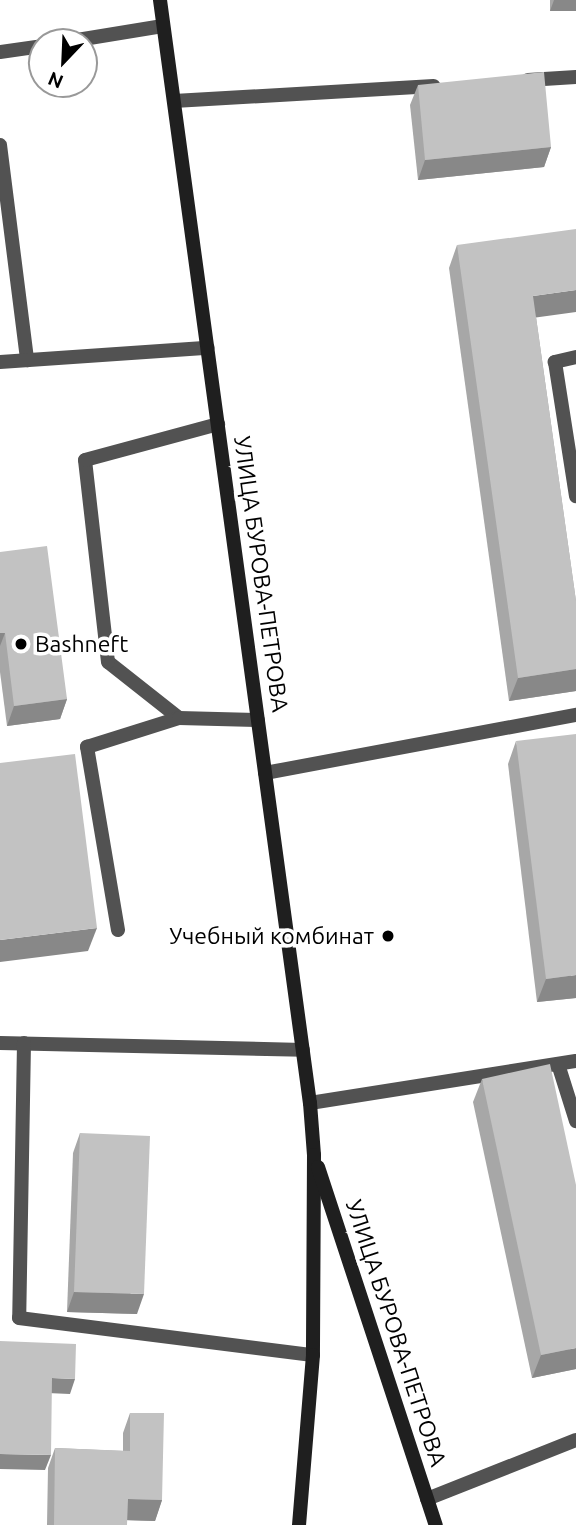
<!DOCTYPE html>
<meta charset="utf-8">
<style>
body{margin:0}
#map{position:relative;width:576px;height:1525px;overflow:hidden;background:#fff;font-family:Ubuntu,sans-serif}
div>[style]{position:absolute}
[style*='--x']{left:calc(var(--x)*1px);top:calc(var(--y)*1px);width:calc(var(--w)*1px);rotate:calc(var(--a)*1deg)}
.lane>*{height:14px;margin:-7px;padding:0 7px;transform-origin:7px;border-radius:7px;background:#525252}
.secondary>*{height:14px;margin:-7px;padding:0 7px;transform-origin:7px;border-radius:7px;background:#1f1f1f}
.wall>*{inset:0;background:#a7a7a7}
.shaded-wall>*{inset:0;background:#888}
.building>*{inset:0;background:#c2c2c2}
.dots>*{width:19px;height:19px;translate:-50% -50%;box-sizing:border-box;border:4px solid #fff;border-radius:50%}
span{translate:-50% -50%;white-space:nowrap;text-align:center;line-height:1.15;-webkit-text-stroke:7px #fff;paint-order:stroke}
.street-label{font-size:23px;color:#000}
.poi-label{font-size:23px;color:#000}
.left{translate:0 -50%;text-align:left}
.right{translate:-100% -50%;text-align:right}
.north{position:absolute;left:28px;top:28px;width:70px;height:70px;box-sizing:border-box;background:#fff;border:2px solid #999;border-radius:50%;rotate:203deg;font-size:19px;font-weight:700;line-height:28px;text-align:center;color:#000}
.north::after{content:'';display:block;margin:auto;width:24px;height:32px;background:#000;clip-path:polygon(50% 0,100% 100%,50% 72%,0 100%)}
</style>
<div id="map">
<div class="lane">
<i style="--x:65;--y:42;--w:99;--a:-9.3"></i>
<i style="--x:0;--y:52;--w:42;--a:-8.1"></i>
<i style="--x:528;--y:80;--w:48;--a:-3.6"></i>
<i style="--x:174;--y:101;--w:260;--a:-3.3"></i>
<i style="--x:0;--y:145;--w:217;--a:82.8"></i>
<i style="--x:576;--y:357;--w:22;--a:167"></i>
<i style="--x:555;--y:362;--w:136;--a:81.1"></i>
<i style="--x:0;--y:362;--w:208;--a:-3.9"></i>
<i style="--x:179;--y:718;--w:90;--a:-141.7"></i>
<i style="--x:108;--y:662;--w:203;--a:-96.5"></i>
<i style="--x:85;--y:460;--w:138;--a:-15.1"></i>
<i style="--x:265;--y:773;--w:316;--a:-10.6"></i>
<i style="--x:118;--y:930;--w:186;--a:-99.6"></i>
<i style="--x:87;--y:747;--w:96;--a:-17.5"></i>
<i style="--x:179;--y:718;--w:79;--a:1.5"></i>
<i style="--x:0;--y:1043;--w:303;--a:1.3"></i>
<i style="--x:24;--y:1043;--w:275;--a:91"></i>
<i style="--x:19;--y:1318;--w:296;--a:7.2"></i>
<i style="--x:558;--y:1064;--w:60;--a:72.5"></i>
<i style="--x:310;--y:1103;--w:269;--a:-9"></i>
<i style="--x:427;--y:1499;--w:160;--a:-21.6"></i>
</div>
<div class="secondary">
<i style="--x:160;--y:0;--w:1113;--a:82.26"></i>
<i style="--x:310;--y:1103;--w:52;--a:85.6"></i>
<i style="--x:314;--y:1155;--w:200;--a:90.3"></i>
<i style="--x:313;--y:1355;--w:171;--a:94.7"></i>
<i style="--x:318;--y:1167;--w:377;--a:71.8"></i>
</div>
<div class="wall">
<i style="clip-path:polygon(550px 0,576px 0,576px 11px,550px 11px)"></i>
<i style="clip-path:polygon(418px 85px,551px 147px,544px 167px,418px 180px,410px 105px)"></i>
<i style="clip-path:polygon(457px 245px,536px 317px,576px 601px,576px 691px,509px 701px,449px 268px)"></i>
<i style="clip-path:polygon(0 552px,67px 699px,60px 719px,7px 726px,0 672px)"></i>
<i style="clip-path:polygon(516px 741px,576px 998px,537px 1002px,508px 764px)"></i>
<i style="clip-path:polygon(482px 1079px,576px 1369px,532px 1378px,473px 1102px)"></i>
<i style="clip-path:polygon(80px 1133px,137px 1314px,67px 1312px,73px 1153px)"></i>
<i style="clip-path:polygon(130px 1413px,162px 1500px,155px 1521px,127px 1520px,127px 1525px,47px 1525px,48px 1468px,55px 1448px,123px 1451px,123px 1433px)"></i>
</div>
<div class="shaded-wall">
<i style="clip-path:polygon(554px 0,576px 0,576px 11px,550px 11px)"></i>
<i style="clip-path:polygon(551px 147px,544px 167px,418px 180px,425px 160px)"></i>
<i style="clip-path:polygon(576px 290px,576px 312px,525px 319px,533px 296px)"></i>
<i style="clip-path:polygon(0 633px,5px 633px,0 646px)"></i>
<i style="clip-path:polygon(576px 669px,576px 691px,509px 701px,518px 678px)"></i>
<i style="clip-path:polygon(67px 699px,60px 719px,7px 726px,14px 706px)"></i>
<i style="clip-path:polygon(97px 928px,88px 951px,0 962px,0 940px)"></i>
<i style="clip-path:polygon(576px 975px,576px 998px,537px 1002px,546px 979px)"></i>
<i style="clip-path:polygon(74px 1292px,144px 1294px,137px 1314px,67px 1312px)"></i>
<i style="clip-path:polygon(576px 1348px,576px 1369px,532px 1378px,541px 1355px)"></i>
<i style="clip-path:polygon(52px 1378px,75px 1379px,70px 1394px,47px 1393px)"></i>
<i style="clip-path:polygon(0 1454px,51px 1455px,45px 1470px,0 1469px)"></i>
<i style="clip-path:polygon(128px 1499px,162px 1500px,155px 1521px,120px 1520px)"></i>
</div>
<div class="building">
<i style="clip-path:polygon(544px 72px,551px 147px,425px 160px,418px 85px)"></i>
<i style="clip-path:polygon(576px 229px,576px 290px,533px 296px,576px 601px,576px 669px,518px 678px,457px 245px)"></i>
<i style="clip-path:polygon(47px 546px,67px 699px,14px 706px,5px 633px,0 633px,0 552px)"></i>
<i style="clip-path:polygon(576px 734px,576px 975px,546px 979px,516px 741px)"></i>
<i style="clip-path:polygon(75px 754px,97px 928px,0 940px,0 763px)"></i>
<i style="clip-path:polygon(550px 1064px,576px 1185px,576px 1348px,541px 1355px,482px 1079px)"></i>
<i style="clip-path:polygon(80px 1133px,150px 1136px,144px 1294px,74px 1292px)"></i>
<i style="clip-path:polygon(0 1341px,76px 1344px,75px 1379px,52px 1378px,51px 1455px,0 1454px)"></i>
<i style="clip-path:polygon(130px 1413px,164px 1413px,162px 1500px,128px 1499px,127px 1525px,54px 1525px,55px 1448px,130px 1451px)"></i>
</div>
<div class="dots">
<i style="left:21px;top:644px;background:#000"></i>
<i style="left:388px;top:936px;background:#000"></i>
</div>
<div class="street-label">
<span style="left:261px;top:574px;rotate:82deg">УЛИЦА БУРОВА-ПЕТРОВА</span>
<span style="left:396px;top:1333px;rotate:72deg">УЛИЦА БУРОВА-ПЕТРОВА</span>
</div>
<div class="poi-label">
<span class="left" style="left:35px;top:644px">Bashneft</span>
<span class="right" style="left:374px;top:936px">Учебный комбинат</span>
</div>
<div class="north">N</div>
</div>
